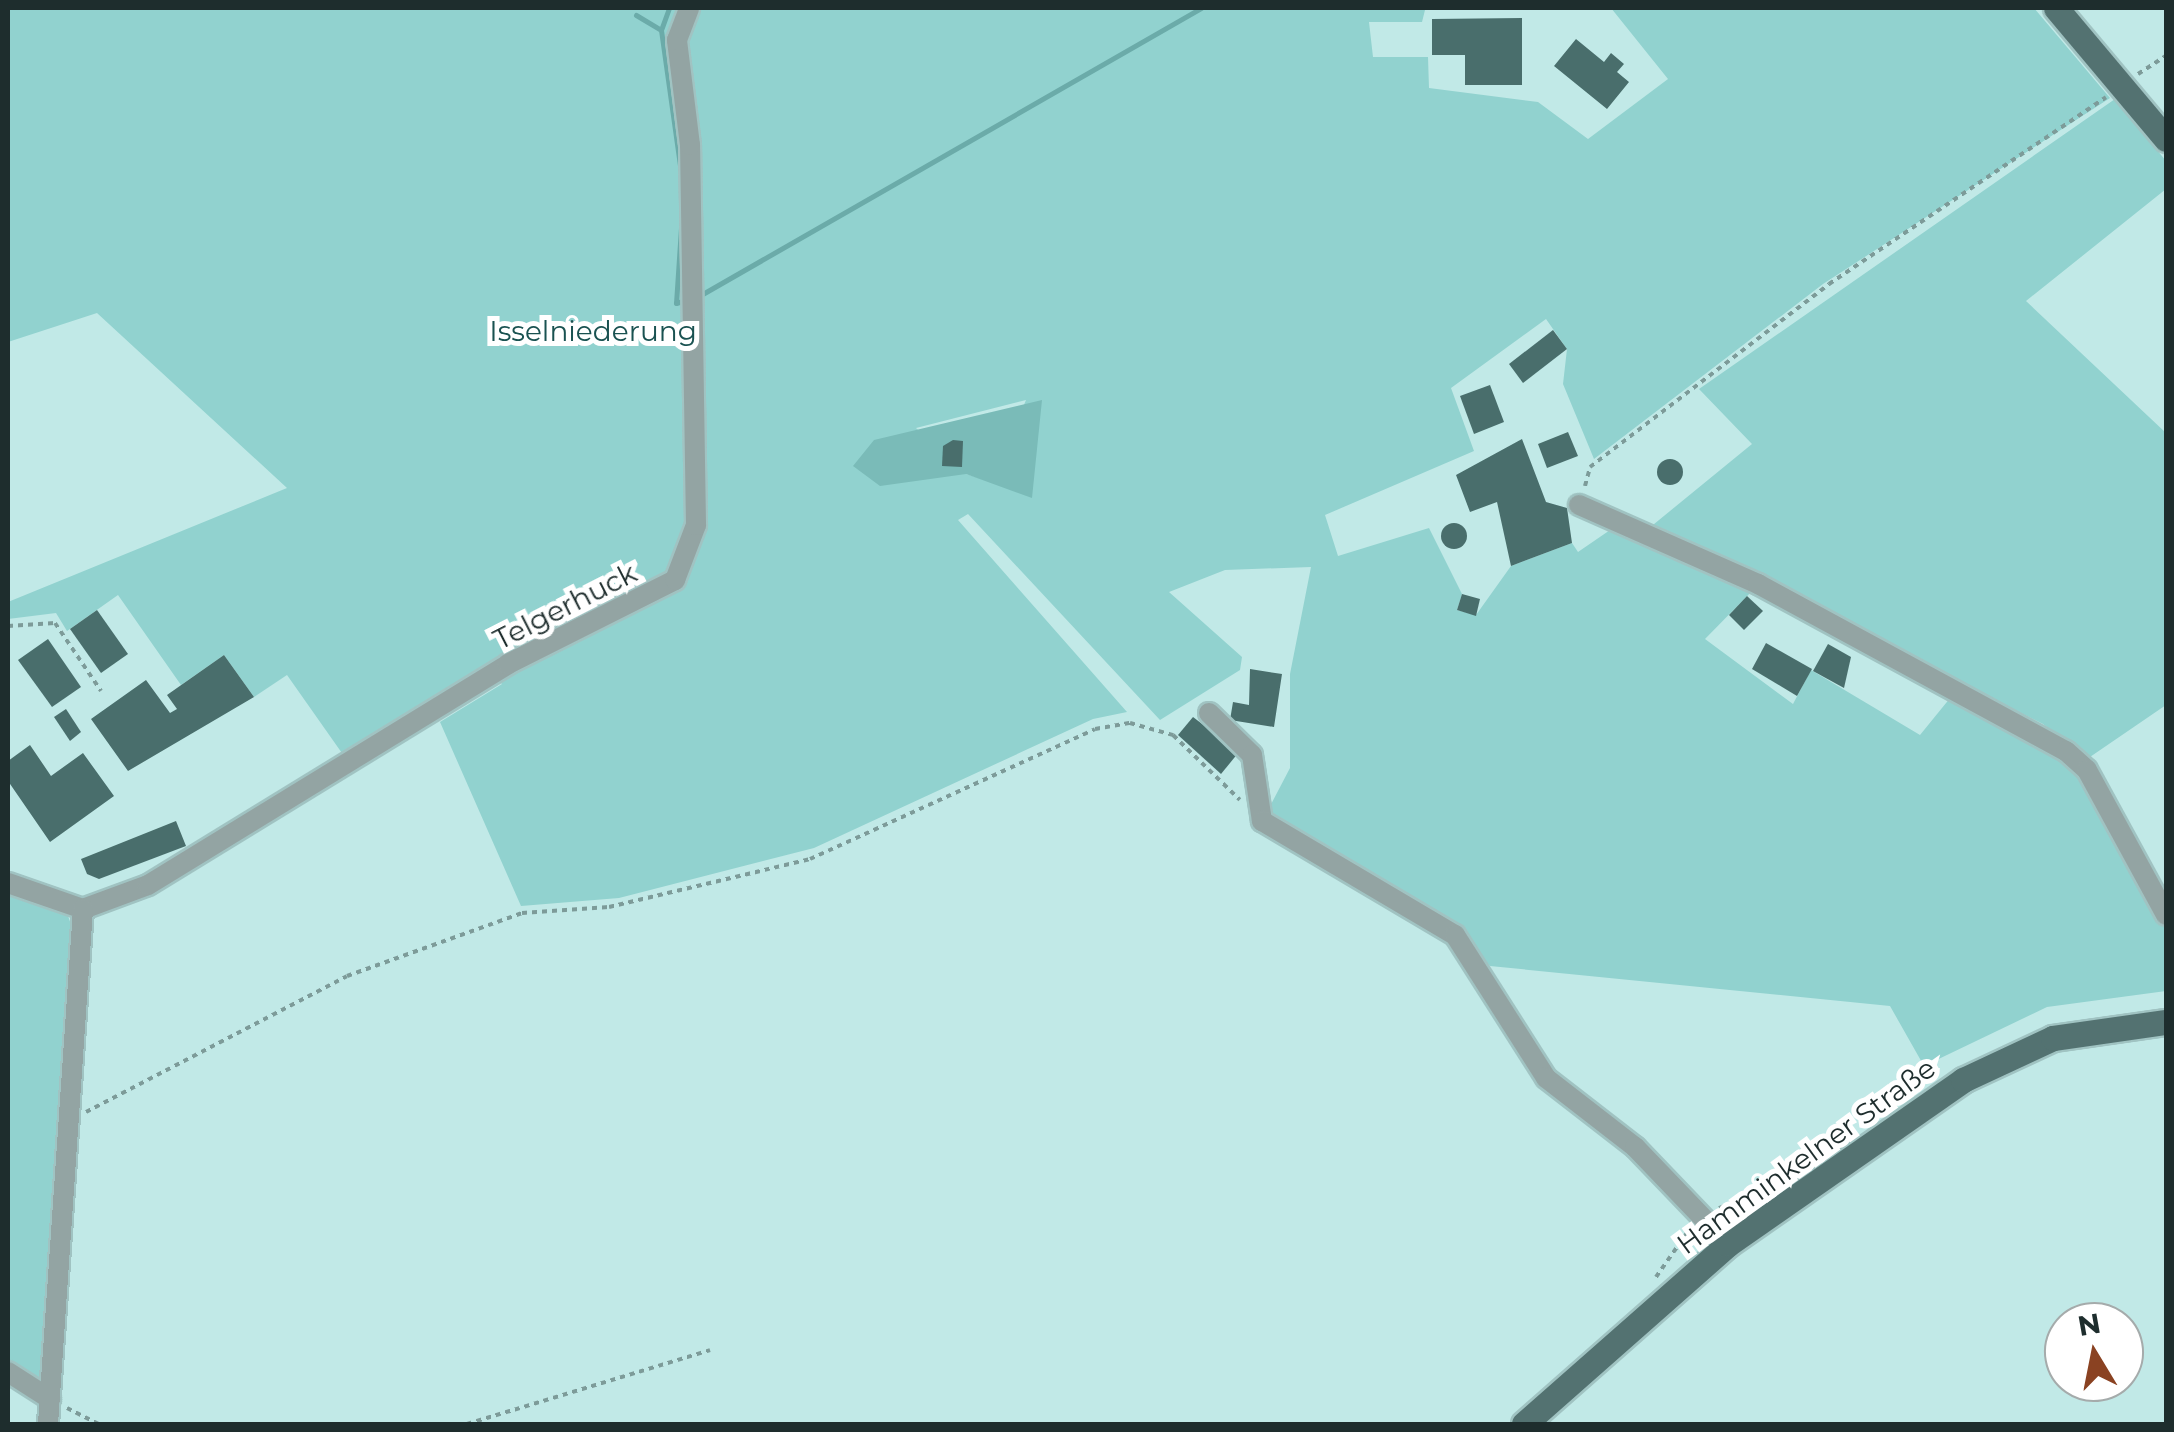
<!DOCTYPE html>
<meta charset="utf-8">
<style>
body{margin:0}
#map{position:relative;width:2174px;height:1432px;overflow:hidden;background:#c1e9e7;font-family:Montserrat,sans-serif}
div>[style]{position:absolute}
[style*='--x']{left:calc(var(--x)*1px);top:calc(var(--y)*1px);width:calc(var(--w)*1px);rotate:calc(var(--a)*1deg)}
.green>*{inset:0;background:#91d2cf}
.forest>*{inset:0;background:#7abbb8}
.stream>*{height:5px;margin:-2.5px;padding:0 2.5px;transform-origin:2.5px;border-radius:2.5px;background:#6baba9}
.building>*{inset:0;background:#496e6c}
.round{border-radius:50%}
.path>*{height:4px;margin-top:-2px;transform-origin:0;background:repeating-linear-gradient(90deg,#7d9b99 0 5px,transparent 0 10px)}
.roads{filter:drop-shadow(2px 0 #a0c3c2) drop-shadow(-2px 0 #a0c3c2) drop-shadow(0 2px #a0c3c2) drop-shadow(0 -2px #a0c3c2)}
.minor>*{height:20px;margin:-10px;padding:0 10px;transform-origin:10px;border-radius:10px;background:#93a4a3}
.major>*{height:25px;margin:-12.5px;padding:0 12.5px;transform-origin:12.5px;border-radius:12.5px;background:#537271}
span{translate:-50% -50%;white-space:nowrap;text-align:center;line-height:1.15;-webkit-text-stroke:10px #fff;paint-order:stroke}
.park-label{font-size:28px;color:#1a5251}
.street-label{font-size:28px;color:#1e2d2d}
.frame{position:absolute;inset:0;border:10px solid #1e2d2d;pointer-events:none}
.north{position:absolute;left:2044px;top:1302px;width:100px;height:100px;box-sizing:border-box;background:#fff;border:2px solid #a5abab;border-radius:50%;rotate:350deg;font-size:28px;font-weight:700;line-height:40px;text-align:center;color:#1e2d2d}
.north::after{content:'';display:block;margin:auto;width:35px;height:45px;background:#8a4222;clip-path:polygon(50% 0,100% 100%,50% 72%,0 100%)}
</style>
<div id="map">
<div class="green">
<i style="clip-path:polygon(evenodd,8px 8px,1564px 8px,1425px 10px,1422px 22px,1369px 22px,1373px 57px,1428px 57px,1429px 88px,1538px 102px,1588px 139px,1668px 79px,1611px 8px,2034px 8px,2110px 98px,1823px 284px,1594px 459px,1563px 384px,1567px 349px,1546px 319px,1451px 388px,1474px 451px,1325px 515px,1338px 556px,1429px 528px,1462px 594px,1457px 610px,1476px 615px,1511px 566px,1572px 543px,1578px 552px,1613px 528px,1756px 587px,1705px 639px,1793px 704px,1811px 670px,1920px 735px,1955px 692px,2080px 770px,2166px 929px,2166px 991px,2047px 1007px,1924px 1066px,1890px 1006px,1490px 966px,1421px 907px,1266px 814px,1290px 768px,1290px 674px,1311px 567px,1225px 570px,1169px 592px,1242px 657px,1240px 670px,1160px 720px,968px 514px,958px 520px,1127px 712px,1093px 719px,814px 848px,619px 898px,521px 906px,440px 722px,502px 684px,484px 667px,344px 756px,287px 675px,254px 697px,224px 655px,181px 685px,118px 595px,67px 631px,56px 613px,8px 619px,8px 602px,287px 488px,97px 313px,8px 342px,8px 8px,1026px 400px,992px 482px,966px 474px,916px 428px,1026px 400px)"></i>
<i style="clip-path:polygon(2115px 99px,2166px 161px,2166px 189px,2026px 301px,2166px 433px,2166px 705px,2087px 759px,2043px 724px,1648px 529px,1752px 444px,1699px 389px)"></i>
<i style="clip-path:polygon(8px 893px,67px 913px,74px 933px,41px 1382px,8px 1362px)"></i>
</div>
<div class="forest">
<i style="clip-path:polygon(1042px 400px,1032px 498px,966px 474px,880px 486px,853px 466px,874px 440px)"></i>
</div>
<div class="stream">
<i style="--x:669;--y:8;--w:23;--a:110"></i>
<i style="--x:661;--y:30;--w:143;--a:82"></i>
<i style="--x:636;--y:15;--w:29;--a:31"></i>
<i style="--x:682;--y:213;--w:90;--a:93.8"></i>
<i style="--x:676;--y:303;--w:14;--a:-17"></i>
<i style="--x:699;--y:296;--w:579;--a:-29.84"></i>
</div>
<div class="building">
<i style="clip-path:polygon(1522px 18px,1522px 85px,1465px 85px,1465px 55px,1432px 55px,1432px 19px)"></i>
<i style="clip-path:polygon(1576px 39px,1604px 62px,1611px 53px,1624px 64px,1617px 72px,1629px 82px,1607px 109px,1554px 66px)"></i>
<i style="clip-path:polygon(1553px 330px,1567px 349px,1523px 383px,1509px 364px)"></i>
<i style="clip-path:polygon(1490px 385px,1504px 422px,1474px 434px,1460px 396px)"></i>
<i style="clip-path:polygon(1568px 432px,1578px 456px,1547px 468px,1538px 444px)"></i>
<i style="clip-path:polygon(1522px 439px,1546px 502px,1567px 508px,1572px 543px,1511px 566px,1497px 502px,1470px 512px,1456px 475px)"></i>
<i style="clip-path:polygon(953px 440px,963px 441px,962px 467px,942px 466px,943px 446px)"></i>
<i class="round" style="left:1657px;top:459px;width:26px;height:26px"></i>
<i class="round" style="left:1441px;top:523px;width:26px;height:26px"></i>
<i style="clip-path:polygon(1462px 594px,1480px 599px,1476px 616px,1457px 610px)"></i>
<i style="clip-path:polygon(1747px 596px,1763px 611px,1744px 630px,1729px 615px)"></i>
<i style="clip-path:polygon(97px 610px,128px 654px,101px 673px,70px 629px)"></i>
<i style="clip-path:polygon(48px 639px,81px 687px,52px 707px,18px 660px)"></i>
<i style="clip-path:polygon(1766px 643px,1812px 669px,1797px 696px,1752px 669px)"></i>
<i style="clip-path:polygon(1828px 644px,1851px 657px,1844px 688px,1813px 671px)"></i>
<i style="clip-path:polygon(224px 655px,254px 697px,128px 771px,91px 719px,146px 680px,170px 713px,177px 709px,167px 695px)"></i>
<i style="clip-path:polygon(1250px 669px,1282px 674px,1274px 727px,1230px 720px,1233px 702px,1249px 705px)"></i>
<i style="clip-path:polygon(66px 709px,81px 732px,70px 741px,54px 717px)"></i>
<i style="clip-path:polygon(1193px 717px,1239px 752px,1221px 774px,1178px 735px)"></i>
<i style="clip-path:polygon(30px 745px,51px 776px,83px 753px,114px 796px,50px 842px,8px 781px,8px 761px)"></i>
<i style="clip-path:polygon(176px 821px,186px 846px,99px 879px,87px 874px,81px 859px)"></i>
</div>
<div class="path">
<i style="--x:2138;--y:74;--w:33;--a:-33"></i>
<i style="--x:1585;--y:486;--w:20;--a:-75"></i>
<i style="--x:1590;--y:467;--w:301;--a:-37.4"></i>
<i style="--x:1829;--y:284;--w:334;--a:-34"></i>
<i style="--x:8;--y:626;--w:47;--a:-3.7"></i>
<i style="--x:55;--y:623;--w:82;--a:55.9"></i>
<i style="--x:86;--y:1112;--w:294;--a:-27.5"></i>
<i style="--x:347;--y:976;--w:186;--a:-19.8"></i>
<i style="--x:522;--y:913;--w:87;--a:-3.9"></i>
<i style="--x:609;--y:907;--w:207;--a:-13.4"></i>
<i style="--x:810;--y:859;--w:313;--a:-24.5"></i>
<i style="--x:1095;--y:729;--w:36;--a:-10"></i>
<i style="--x:1130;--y:723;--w:45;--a:15.6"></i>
<i style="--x:1173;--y:735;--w:93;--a:44.1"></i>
<i style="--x:1719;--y:1208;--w:55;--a:-21.4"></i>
<i style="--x:1656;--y:1277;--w:61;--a:-55"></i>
<i style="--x:67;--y:1408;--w:35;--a:27"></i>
<i style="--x:467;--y:1424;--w:254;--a:-16.9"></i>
</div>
<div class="roads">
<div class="minor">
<i style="--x:1579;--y:505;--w:196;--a:23.8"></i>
<i style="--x:1758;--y:584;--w:350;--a:28.5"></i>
<i style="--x:2066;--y:751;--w:28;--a:42"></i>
<i style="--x:2087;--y:770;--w:165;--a:61.4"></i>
<i style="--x:1209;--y:713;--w:60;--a:44.3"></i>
<i style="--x:1252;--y:755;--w:67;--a:81.4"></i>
<i style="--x:1262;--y:821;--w:224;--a:30.6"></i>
<i style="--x:1455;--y:935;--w:169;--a:57.5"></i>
<i style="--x:1546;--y:1078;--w:113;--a:37.8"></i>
<i style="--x:1635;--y:1147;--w:134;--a:46.2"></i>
<i style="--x:8;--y:883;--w:79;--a:19.1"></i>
<i style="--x:83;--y:909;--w:69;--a:-20.3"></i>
<i style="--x:148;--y:885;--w:422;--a:-31.5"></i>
<i style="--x:508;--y:664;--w:187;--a:-26.7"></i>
<i style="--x:675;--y:580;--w:59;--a:-69.1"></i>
<i style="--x:696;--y:525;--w:380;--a:-90.9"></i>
<i style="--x:690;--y:145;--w:106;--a:-97.1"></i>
<i style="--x:677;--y:40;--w:34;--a:-69"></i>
<i style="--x:8;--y:1372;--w:50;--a:32.7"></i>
<i style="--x:48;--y:1424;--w:516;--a:-86.11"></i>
</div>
<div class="major">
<i style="--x:2056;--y:8;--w:171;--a:50"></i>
<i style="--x:1524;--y:1424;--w:272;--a:-41.4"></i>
<i style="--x:1728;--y:1244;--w:287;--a:-34.9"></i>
<i style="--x:1963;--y:1080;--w:99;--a:-25"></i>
<i style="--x:2053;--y:1038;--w:114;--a:-8.1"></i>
</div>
</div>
<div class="park-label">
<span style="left:593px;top:331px">Isselniederung</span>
</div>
<div class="street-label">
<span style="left:565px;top:606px;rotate:-27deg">Telgerhuck</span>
<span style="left:1806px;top:1156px;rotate:-36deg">Hamminkelner Straße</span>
</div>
<div class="frame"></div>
<div class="north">N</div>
</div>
